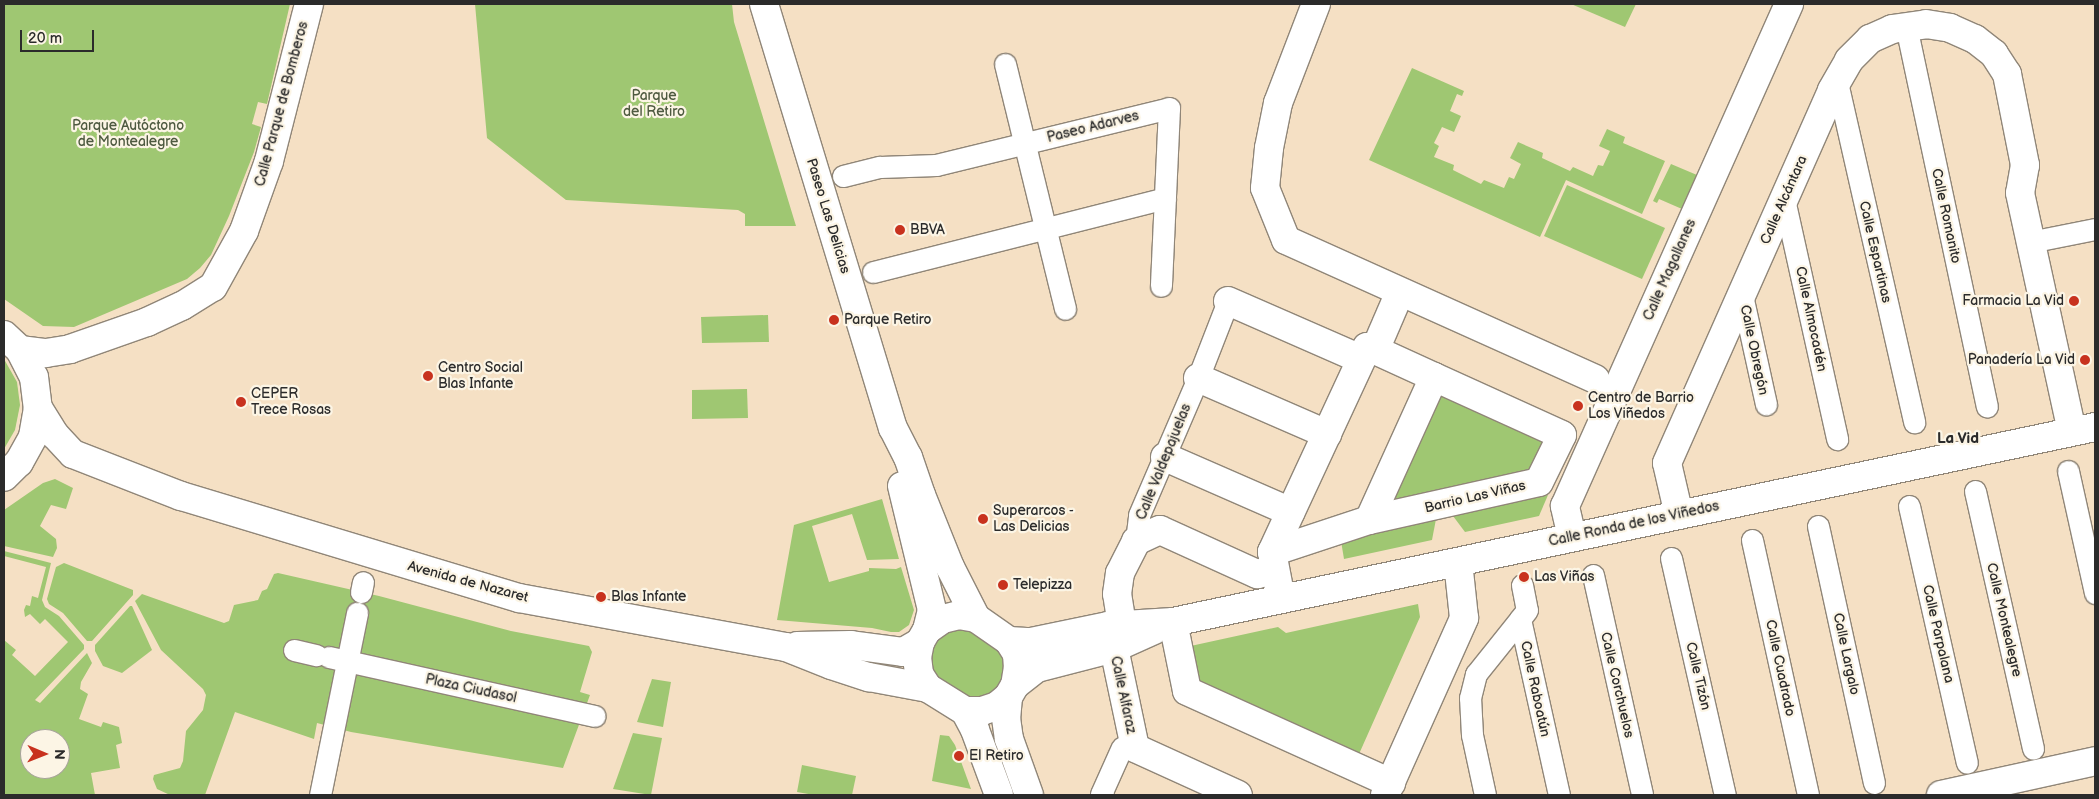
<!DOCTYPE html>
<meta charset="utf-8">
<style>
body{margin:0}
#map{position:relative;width:2099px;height:799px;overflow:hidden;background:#f5e0c4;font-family:"Balsamiq Sans",sans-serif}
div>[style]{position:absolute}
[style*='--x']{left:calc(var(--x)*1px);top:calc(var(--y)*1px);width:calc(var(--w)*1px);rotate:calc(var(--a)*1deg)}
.green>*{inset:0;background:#9fc772}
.roads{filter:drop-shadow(1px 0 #908678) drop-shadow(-1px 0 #908678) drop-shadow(0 1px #908678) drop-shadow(0 -1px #908678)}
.pedestrian>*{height:21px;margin:-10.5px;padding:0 10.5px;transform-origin:10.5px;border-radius:10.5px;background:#fff}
.minor>*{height:28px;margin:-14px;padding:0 14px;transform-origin:14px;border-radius:14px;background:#fff}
.tertiary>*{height:28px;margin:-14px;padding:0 14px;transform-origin:14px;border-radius:14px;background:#fff}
.dots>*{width:14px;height:14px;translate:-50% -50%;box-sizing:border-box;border:2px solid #fcf5e5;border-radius:50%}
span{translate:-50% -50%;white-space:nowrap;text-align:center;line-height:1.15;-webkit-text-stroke:4.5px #fcf5e5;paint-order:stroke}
.park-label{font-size:14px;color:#4e5a40}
.street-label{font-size:14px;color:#2b2b2b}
.poi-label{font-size:14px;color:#2b2b2b}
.left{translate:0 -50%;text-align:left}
.right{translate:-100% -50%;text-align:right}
.neighbourhood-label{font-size:15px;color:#2b2b2b;font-weight:700}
.frame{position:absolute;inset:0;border:5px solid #2b2b2b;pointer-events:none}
.north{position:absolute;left:20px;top:729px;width:50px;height:50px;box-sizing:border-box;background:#fcf5e5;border:1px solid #a8a49b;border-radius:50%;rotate:91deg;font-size:14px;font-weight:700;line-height:20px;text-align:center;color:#2b2b2b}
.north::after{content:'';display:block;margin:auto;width:18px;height:22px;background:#c8321e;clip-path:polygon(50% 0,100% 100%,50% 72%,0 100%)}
.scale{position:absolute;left:20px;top:30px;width:74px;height:22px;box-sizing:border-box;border:2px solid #2b2b2b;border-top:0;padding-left:6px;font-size:15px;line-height:18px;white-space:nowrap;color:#2b2b2b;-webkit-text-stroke:4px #fcf5e5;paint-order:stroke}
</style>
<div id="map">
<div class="green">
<i style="clip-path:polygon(4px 4px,290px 4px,267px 104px,258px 102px,252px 124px,261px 127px,254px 152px,229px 216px,211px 255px,200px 268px,187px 279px,74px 327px,43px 326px,4px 299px)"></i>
<i style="clip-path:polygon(475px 4px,732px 4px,734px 22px,796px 226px,745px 226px,745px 214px,738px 210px,566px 200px,487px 138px)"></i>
<i style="clip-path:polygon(1571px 4px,1636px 4px,1625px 27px)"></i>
<i style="clip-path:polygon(1412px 68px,1464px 91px,1462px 96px,1457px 94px,1450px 111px,1461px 116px,1454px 132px,1442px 127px,1434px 143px,1439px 146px,1434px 157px,1454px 165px,1453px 170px,1481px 184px,1484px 180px,1504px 188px,1509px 177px,1514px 179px,1521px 164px,1510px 158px,1518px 142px,1543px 153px,1542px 158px,1570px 171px,1573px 167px,1593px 176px,1598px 165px,1603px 166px,1610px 151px,1599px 146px,1607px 129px,1625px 137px,1623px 143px,1665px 161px,1642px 214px,1566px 180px,1540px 237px,1369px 160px)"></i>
<i style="clip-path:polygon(1671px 164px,1697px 175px,1682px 209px,1659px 199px,1657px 203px,1653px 201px)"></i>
<i style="clip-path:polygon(1567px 185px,1665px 228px,1642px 279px,1544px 236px)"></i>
<i style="clip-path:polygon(768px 315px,769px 342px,702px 343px,701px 317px)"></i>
<i style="clip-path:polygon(4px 359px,17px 382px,20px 405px,15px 430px,4px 449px)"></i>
<i style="clip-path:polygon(747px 389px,748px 418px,692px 419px,692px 390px)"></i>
<i style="clip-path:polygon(1438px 390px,1544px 441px,1534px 472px,1387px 503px)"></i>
<i style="clip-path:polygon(55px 479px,73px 488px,66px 509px,51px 505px,40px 526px,56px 539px,57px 548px,53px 557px,4px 546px,4px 510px,43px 483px)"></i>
<i style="clip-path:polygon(1548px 495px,1539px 516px,1465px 532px,1453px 516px)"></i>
<i style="clip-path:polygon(882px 499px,899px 559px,867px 560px,852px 514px,812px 526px,829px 582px,869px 571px,869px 568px,896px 569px,901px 567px,914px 610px,909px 625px,899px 632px,891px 632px,872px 628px,777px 620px,794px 525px)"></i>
<i style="clip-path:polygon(1436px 519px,1432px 540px,1344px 559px,1341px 541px)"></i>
<i style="clip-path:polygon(evenodd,4px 551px,51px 563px,42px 600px,45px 607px,59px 616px,84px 645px,84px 649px,35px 700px,40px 703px,87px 653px,92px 663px,81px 682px,80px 689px,88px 694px,79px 719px,101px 727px,103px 722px,119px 727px,122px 743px,116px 745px,120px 768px,91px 773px,95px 795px,4px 795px,4px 640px,16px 650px,12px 655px,35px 676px,68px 642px,45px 619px,40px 624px,30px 614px,25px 617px,24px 610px,26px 605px,30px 606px,32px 596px,38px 598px,46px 567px,4px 556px,4px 551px,30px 739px,60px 739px,60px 769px,30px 769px,30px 739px)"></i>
<i style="clip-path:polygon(64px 563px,133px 590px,133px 595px,92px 641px,87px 641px,63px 613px,49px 604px,47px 599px,56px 567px)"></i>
<i style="clip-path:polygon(278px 573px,379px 596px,511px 631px,589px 646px,592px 652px,580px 692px,590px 695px,563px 768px,351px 732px,317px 723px,314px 739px,235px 712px,205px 795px,170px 795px,157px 789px,153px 779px,154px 775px,180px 768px,183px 761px,186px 731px,203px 710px,206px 695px,203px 689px,161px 650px,135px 601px,142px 594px,224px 623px,229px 621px,234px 605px,258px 600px,262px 591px,267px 589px,274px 574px)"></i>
<i style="clip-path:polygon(1418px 604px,1420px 617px,1359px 754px,1198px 686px,1186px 647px,1278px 627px,1286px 633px)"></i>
<i style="clip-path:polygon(130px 606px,132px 606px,152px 650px,122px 673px,103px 666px,95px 651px,95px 645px)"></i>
<i style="clip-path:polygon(953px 629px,969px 630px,996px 646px,1004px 657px,1006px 669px,1000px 687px,987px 697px,969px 698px,937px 679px,930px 667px,929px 655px,936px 639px)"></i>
<i style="clip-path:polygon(652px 679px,671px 682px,663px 727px,637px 722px)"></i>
<i style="clip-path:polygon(633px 733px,662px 738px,651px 795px,613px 789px)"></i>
<i style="clip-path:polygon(940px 735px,949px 736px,955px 745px,971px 789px,932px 781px)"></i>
<i style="clip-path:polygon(802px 765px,856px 776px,852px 795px,814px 795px,797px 792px)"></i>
</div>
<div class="roads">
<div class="pedestrian">
<i style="--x:1906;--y:26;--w:389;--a:78"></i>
<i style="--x:1005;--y:64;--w:252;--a:76.2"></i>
<i style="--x:1837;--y:82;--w:349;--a:77.2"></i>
<i style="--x:843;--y:176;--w:38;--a:-14"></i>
<i style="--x:880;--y:167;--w:56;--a:-2"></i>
<i style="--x:936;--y:165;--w:240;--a:-13.7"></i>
<i style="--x:1169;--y:108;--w:178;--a:92.6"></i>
<i style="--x:1784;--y:199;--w:246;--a:77.5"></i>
<i style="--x:2030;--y:242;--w:66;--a:-11.3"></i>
<i style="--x:873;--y:272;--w:301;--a:-14.2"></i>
<i style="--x:1742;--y:295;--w:112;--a:77.6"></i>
<i style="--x:2068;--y:471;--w:125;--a:77.5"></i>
<i style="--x:1975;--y:491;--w:264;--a:77.3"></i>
<i style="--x:1909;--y:506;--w:263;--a:77.3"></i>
<i style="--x:1818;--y:526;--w:263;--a:77.7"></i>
<i style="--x:1752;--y:540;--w:261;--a:77.6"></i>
<i style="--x:1136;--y:541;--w:26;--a:-83"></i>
<i style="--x:1139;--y:515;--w:149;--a:-66.7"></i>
<i style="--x:1198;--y:378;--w:83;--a:-68.7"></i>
<i style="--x:1671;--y:558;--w:243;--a:77.2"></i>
<i style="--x:1593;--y:575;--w:225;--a:77.4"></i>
<i style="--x:1522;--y:585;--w:25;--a:79"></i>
<i style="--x:1527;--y:610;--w:11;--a:128"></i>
<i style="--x:1520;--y:619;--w:180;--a:77.5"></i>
<i style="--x:361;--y:592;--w:10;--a:-79"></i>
<i style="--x:294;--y:650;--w:23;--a:13"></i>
<i style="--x:329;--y:657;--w:272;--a:12.5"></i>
<i style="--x:320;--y:795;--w:186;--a:-78.5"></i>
<i style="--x:1103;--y:795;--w:2;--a:-153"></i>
<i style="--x:1101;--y:794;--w:51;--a:-65.9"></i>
<i style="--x:1485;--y:795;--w:61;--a:-102.2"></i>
<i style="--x:1472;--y:735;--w:37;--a:-93"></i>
<i style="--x:1470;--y:698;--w:25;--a:-76"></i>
<i style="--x:1476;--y:674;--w:70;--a:-51.3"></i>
</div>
<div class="minor">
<i style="--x:1316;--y:4;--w:106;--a:111"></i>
<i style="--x:1278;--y:103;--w:46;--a:101.3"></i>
<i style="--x:1269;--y:148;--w:40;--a:95.7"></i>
<i style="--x:1265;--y:188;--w:56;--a:68"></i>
<i style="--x:1286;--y:240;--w:339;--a:24.2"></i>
<i style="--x:1228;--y:301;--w:145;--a:23.6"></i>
<i style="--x:20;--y:350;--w:26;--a:7"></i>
<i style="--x:46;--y:353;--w:24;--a:-9"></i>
<i style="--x:70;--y:349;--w:82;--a:-19.3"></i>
<i style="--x:147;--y:322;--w:38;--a:-25"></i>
<i style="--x:182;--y:306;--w:36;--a:-32"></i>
<i style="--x:213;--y:287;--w:64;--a:-61"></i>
<i style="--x:244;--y:231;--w:74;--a:-70.3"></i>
<i style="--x:269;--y:161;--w:162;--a:-75.7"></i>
<i style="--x:1375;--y:350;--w:65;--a:24.6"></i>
<i style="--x:1198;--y:378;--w:141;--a:23.5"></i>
<i style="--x:1165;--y:457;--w:137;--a:23.6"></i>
<i style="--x:1679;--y:515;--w:53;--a:-103"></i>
<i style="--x:1667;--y:463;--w:408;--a:-66.1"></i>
<i style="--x:1832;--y:90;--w:34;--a:-60"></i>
<i style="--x:1849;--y:60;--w:30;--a:-45"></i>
<i style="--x:1870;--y:39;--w:24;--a:-24"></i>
<i style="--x:1892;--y:29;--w:34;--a:-8"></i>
<i style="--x:1926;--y:24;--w:24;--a:9"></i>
<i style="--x:1950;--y:28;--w:27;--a:24"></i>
<i style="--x:1975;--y:39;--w:24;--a:38"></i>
<i style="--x:1994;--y:54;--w:24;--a:57"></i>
<i style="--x:2007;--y:74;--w:93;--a:78.8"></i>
<i style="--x:2025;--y:165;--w:28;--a:100"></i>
<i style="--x:2020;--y:193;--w:244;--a:77.7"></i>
<i style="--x:1572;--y:537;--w:32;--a:-103"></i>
<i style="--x:1565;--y:506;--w:550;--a:-65.95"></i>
<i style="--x:1272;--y:552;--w:102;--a:-18.3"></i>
<i style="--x:1369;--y:520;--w:174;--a:-12.6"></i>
<i style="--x:1539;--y:482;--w:52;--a:-63.9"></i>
<i style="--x:1562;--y:435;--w:141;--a:-155.6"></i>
<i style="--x:1434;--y:377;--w:157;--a:114.4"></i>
<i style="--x:1281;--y:599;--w:48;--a:-100.8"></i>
<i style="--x:1272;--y:552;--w:226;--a:-65.1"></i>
<i style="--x:1367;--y:347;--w:9;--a:21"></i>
<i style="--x:1375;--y:350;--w:63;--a:-66.7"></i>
<i style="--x:1173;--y:622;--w:70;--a:78.5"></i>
<i style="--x:1187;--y:691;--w:224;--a:24.3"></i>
<i style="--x:1122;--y:625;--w:31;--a:-99"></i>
<i style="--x:1117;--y:594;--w:21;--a:-82"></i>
<i style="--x:1120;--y:573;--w:36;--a:-63"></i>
<i style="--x:1136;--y:541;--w:26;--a:-25"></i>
<i style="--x:1160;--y:530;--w:107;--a:24.4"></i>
<i style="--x:1257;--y:574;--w:18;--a:-13"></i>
<i style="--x:1114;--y:648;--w:102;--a:78.1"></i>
<i style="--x:1135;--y:748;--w:113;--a:24.5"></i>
<i style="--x:1385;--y:795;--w:194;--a:-65.9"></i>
<i style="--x:1464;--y:618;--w:56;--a:-96.1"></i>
<i style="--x:1941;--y:795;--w:158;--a:-12.4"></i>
</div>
<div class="tertiary">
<i style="--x:764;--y:4;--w:443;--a:73.1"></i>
<i style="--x:893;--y:428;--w:33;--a:63"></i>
<i style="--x:908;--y:457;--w:40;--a:71.1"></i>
<i style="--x:921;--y:495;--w:78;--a:68.1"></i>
<i style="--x:950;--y:567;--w:57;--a:63"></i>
<i style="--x:4;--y:335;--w:22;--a:43"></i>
<i style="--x:20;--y:350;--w:30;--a:63"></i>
<i style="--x:34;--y:377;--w:31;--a:83"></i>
<i style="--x:38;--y:408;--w:29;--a:100"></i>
<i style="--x:33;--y:437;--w:29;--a:119"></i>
<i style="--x:19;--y:462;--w:21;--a:135"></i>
<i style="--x:38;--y:408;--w:32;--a:58"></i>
<i style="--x:55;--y:435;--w:26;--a:47"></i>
<i style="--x:73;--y:454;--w:116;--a:21.3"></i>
<i style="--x:181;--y:496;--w:353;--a:16.8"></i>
<i style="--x:519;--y:598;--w:271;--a:10.4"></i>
<i style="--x:786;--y:647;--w:48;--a:21.8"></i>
<i style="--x:831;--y:665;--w:40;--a:18"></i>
<i style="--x:869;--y:677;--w:60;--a:10.6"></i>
<i style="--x:902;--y:486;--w:128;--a:76.4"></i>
<i style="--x:932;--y:610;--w:21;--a:104"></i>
<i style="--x:927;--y:630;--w:14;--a:120"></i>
<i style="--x:920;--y:642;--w:15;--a:101"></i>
<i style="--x:917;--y:657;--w:17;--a:83"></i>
<i style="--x:919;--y:674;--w:17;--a:57"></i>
<i style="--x:928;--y:688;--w:44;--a:31.9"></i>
<i style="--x:965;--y:711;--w:21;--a:62"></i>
<i style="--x:975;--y:730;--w:69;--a:69.7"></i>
<i style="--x:927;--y:630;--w:19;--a:-35"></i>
<i style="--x:943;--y:619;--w:16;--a:-14"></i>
<i style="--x:959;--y:615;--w:17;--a:10"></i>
<i style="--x:976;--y:618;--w:40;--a:34.9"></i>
<i style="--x:1009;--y:641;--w:15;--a:58"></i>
<i style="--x:1017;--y:654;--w:13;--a:86"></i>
<i style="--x:1018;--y:667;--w:18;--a:99"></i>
<i style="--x:1015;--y:685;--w:14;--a:120"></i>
<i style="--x:1008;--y:697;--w:14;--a:141"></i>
<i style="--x:997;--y:706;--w:16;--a:162"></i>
<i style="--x:982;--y:711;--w:17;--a:180"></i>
<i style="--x:1009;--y:641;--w:22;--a:3"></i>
<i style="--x:1031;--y:642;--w:79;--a:-11.7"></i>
<i style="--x:1108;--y:626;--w:65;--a:-3.5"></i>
<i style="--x:1173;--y:622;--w:942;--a:-11.94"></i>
<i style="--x:797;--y:646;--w:54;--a:-1.1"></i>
<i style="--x:851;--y:645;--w:52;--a:7.7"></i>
<i style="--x:903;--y:652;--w:20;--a:-30"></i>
<i style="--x:1015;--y:685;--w:28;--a:-38"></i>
<i style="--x:1037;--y:668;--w:80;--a:-14.6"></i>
<i style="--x:1114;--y:648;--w:44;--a:-24.2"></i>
<i style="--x:1008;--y:697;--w:21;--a:95"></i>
<i style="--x:1006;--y:718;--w:21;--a:82"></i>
<i style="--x:1009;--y:739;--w:59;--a:70.3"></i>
</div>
</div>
<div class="dots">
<i style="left:900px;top:230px;background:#c8321e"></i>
<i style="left:2074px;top:301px;background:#c8321e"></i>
<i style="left:834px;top:320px;background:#c8321e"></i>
<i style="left:2085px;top:360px;background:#c8321e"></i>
<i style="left:428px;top:376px;background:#c8321e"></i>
<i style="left:241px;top:402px;background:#c8321e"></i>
<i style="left:1578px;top:406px;background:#c8321e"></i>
<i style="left:983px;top:519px;background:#c8321e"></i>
<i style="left:1524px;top:577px;background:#c8321e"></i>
<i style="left:1003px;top:585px;background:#c8321e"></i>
<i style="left:601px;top:597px;background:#c8321e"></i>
<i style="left:959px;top:756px;background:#c8321e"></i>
</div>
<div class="park-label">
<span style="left:654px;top:104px">Parque<br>del Retiro</span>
<span style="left:128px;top:134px">Parque Autóctono<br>de Montealegre</span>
</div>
<div class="street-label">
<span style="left:282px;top:104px;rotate:-75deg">Calle Parque de Bomberos</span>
<span style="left:1093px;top:127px;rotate:-14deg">Paseo Adarves</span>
<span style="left:1784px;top:200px;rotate:-66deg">Calle Alcántara</span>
<span style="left:828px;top:216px;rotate:73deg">Paseo Las Delicias</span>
<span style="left:1946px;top:216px;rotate:78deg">Calle Romanito</span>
<span style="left:1875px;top:252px;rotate:77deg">Calle Espartinas</span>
<span style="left:1670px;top:270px;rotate:-66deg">Calle Magallanes</span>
<span style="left:1811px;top:319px;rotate:78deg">Calle Almocadén</span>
<span style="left:1754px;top:350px;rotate:78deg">Calle Obregón</span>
<span style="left:1164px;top:462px;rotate:-68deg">Calle Valdepajuelas</span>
<span style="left:1475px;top:497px;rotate:-13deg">Barrio Las Viñas</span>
<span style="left:1634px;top:524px;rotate:-12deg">Calle Ronda de los Viñedos</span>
<span style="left:468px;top:582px;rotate:15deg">Avenida de Nazaret</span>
<span style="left:2004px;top:620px;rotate:77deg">Calle Montealegre</span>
<span style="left:1938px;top:634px;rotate:77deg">Calle Parpalana</span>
<span style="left:1846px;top:654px;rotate:78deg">Calle Largalo</span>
<span style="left:1780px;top:668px;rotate:78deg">Calle Cuadrado</span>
<span style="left:1698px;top:676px;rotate:77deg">Calle Tizón</span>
<span style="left:1617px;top:685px;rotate:77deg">Calle Corchuelos</span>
<span style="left:471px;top:689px;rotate:12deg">Plaza Ciudasol</span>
<span style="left:1535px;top:689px;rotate:78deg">Calle Raboatún</span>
<span style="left:1123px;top:695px;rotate:78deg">Calle Alfaraz</span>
</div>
<div class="poi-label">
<span class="left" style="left:910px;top:230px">BBVA</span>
<span class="right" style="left:2064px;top:301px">Farmacia La Vid</span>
<span class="left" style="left:844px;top:320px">Parque Retiro</span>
<span class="right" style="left:2075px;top:360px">Panadería La Vid</span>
<span class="left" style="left:438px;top:376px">Centro Social<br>Blas Infante</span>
<span class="left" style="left:251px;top:402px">CEPER<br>Trece Rosas</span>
<span class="left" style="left:1588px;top:406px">Centro de Barrio<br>Los Viñedos</span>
<span class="left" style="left:993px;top:519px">Superarcos -<br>Las Delicias</span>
<span class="left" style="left:1534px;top:577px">Las Viñas</span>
<span class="left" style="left:1013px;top:585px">Telepizza</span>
<span class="left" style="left:611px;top:597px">Blas Infante</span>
<span class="left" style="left:969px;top:756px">El Retiro</span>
</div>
<div class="neighbourhood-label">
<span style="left:1958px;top:439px">La Vid</span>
</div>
<div class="frame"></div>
<div class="north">N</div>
<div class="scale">20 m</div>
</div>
